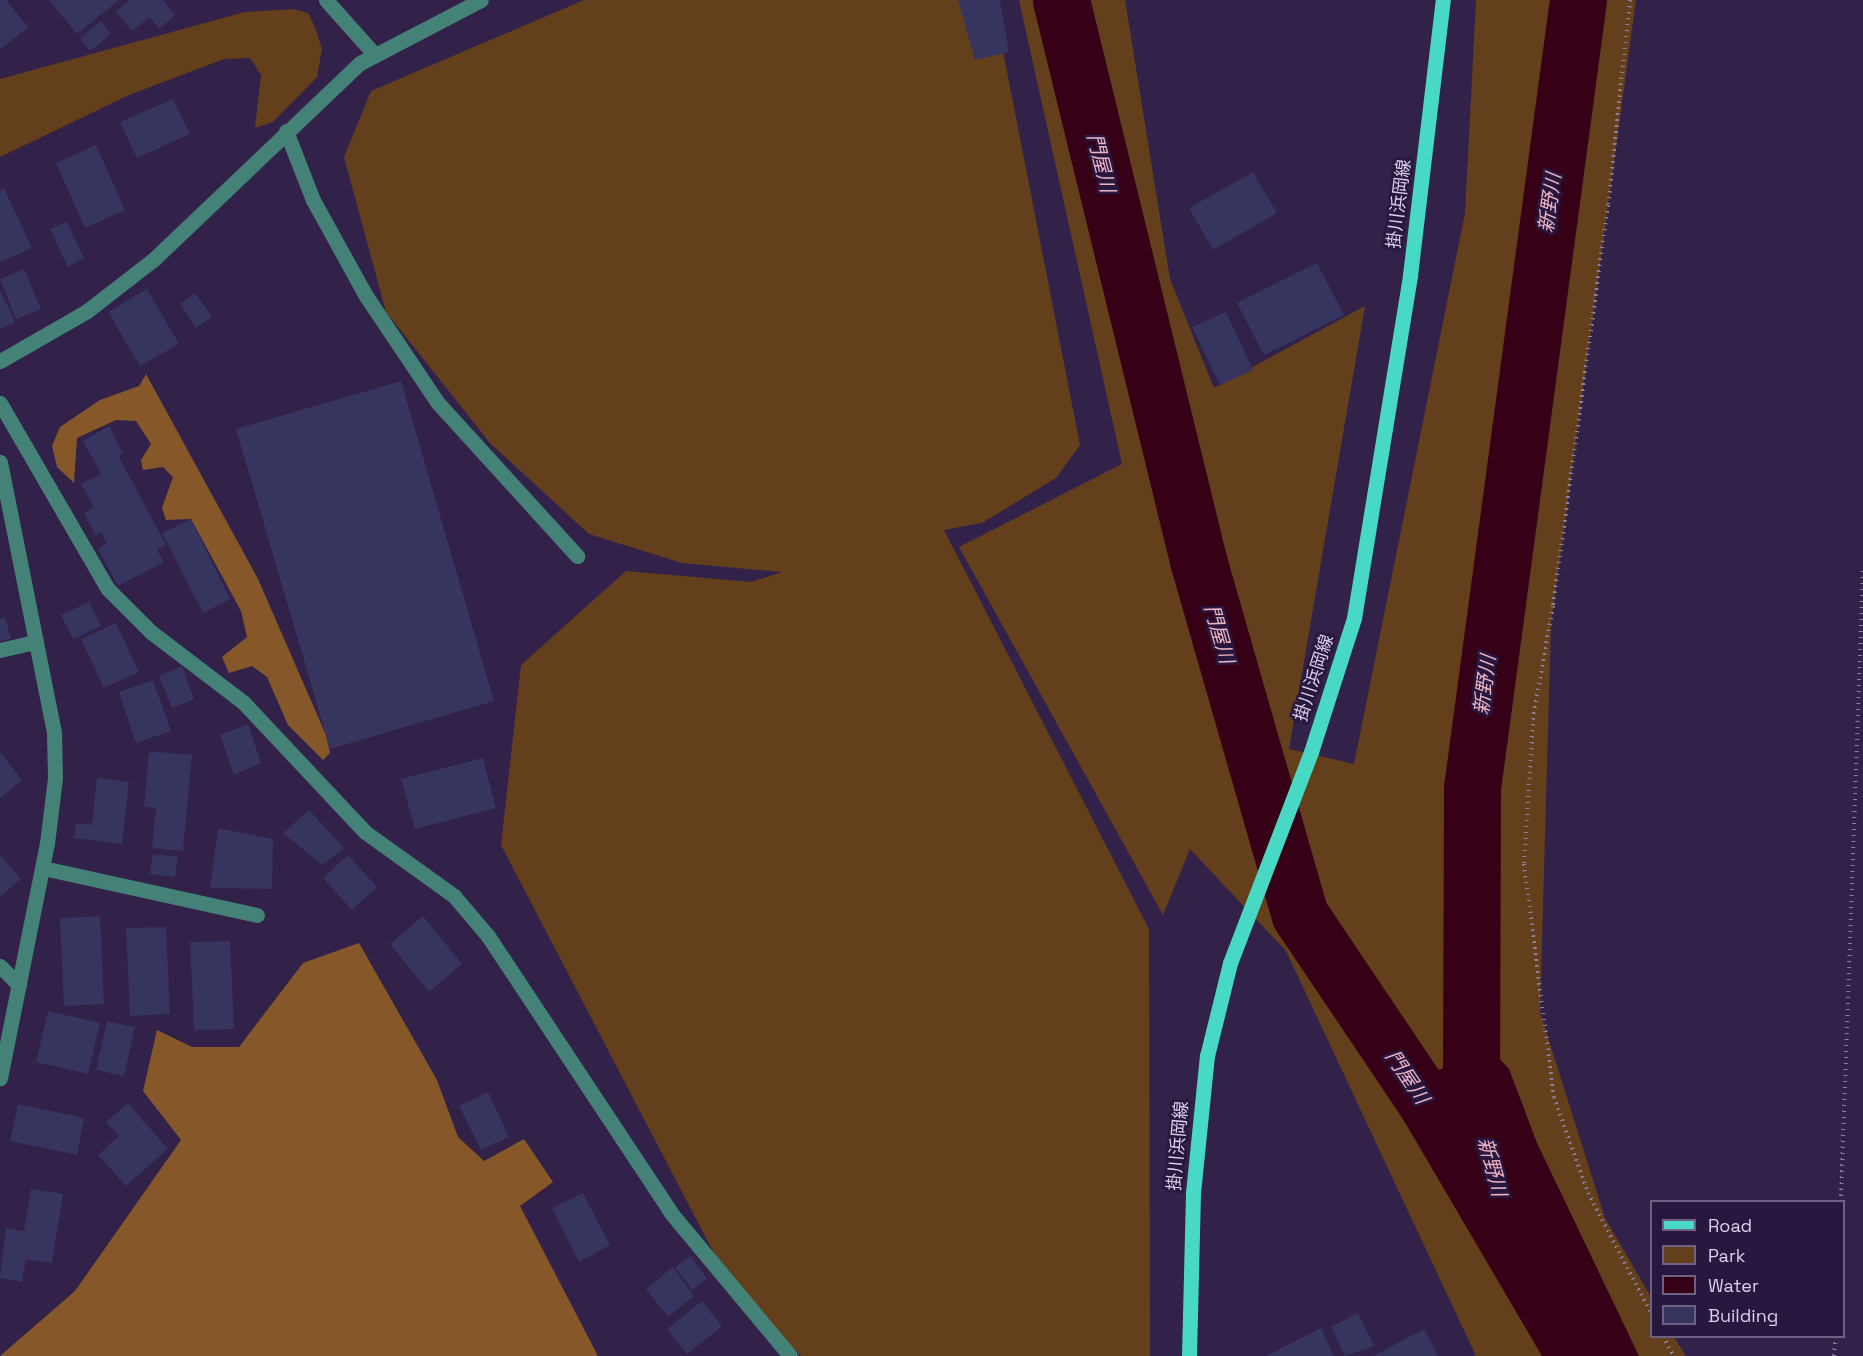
<!DOCTYPE html>
<meta charset="utf-8">
<style>
body{margin:0}
#map{position:relative;width:1863px;height:1356px;overflow:hidden;background:#322149;font-family:"Space Grotesk","Noto Sans JP",sans-serif}
div>[style]{position:absolute}
[style*='--x']{left:calc(var(--x)*1px);top:calc(var(--y)*1px);width:calc(var(--w)*1px);rotate:calc(var(--a)*1deg)}
.green>*{inset:0;background:#643f1b}
.forest>*{inset:0;background:#865729}
.water>*{inset:0;background:#360016}
.river>*{height:57px;margin:-28.5px;padding:0 28.5px;transform-origin:28.5px;border-radius:28.5px;background:#360016}
.building>*{inset:0;background:#36355f}
.path>*{height:4px;margin-top:-2px;transform-origin:0;background:repeating-linear-gradient(90deg,#8b7e9e 0 1.5px,transparent 0 6px)}
.minor>*{height:15px;margin:-7.5px;padding:0 7.5px;transform-origin:7.5px;border-radius:7.5px;background:#448278}
.major>*{height:15px;margin:-7.5px;padding:0 7.5px;transform-origin:7.5px;border-radius:7.5px;background:#48d9c5}
span{translate:-50% -50%;white-space:nowrap;text-align:center;line-height:1.15;-webkit-text-stroke:5px #28173e;paint-order:stroke}
.street-label{font-size:18px;color:#dad1ea}
.water-label{font-size:20px;color:#edb3c1;font-style:italic}
.legend{position:absolute;left:1650px;top:1200px;width:195px;height:138px;box-sizing:border-box;background:#28173e;border:2px solid #6f6183;margin:0;padding:8px 10px;list-style:none;font-size:18px;color:#dad1ea}
.legend li{display:flex;align-items:center;gap:12px;height:30px}
.legend b{width:30px;border:2px solid #6f6183}
</style>
<div id="map">
<div class="green">
<i style="clip-path:polygon(584px 0,993px 0,1080px 445px,1056px 478px,982px 523px,944px 530px,1149px 929px,1150px 1356px,801px 1356px,729px 1282px,501px 845px,521px 665px,626px 571px,751px 582px,782px 572px,682px 563px,589px 534px,490px 443px,386px 312px,344px 157px,371px 91px)"></i>
<i style="clip-path:polygon(1019px 0,1125px 0,1170px 279px,1214px 388px,1365px 306px,1289px 749px,1354px 764px,1465px 213px,1476px 0,1636px 0,1551px 624px,1540px 1012px,1605px 1218px,1651px 1297px,1652px 1336px,1674px 1337px,1686px 1356px,1476px 1356px,1286px 951px,1190px 849px,1163px 915px,959px 547px,1122px 464px)"></i>
<i style="clip-path:polygon(293px 9px,308px 13px,315px 27px,322px 49px,317px 77px,273px 122px,255px 128px,261px 75px,250px 58px,224px 59px,129px 95px,0 157px,0 79px,245px 12px)"></i>
</div>
<div class="forest">
<i style="clip-path:polygon(146px 374px,258px 579px,326px 735px,330px 753px,323px 760px,288px 725px,267px 677px,252px 666px,229px 673px,222px 657px,247px 637px,241px 611px,191px 519px,166px 520px,162px 508px,173px 477px,163px 467px,143px 470px,141px 460px,151px 444px,136px 421px,116px 420px,77px 438px,74px 483px,57px 467px,52px 446px,60px 427px,100px 400px,139px 386px)"></i>
<i style="clip-path:polygon(359px 943px,437px 1080px,458px 1137px,484px 1161px,524px 1139px,553px 1182px,520px 1206px,598px 1356px,0 1356px,75px 1291px,181px 1140px,143px 1091px,157px 1030px,192px 1047px,239px 1047px,303px 963px)"></i>
</div>
<div class="water">
<i style="clip-path:polygon(1491px 1050px,1509px 1069px,1537px 1143px,1639px 1356px,1542px 1356px,1386px 1090px)"></i>
</div>
<div class="river">
<i style="--x:1061;--y:0;--w:577;--a:76.25"></i>
<i style="--x:1198;--y:560;--w:369;--a:74"></i>
<i style="--x:1300;--y:915;--w:276;--a:56.1"></i>
<i style="--x:1483;--y:1135;--w:52;--a:-103.2"></i>
<i style="--x:1471;--y:1084;--w:296;--a:-89.8"></i>
<i style="--x:1472;--y:788;--w:795;--a:-82.34"></i>
</div>
<div class="building">
<i style="clip-path:polygon(0 0,6px 0,28px 27px,0 50px)"></i>
<i style="clip-path:polygon(49px 0,119px 0,77px 34px)"></i>
<i style="clip-path:polygon(130px 0,163px 0,175px 15px,159px 29px,150px 17px,132px 31px,116px 11px)"></i>
<i style="clip-path:polygon(958px 0,1000px 0,1009px 52px,975px 60px)"></i>
<i style="clip-path:polygon(101px 21px,111px 34px,90px 51px,80px 38px)"></i>
<i style="clip-path:polygon(173px 99px,190px 134px,137px 158px,120px 122px)"></i>
<i style="clip-path:polygon(96px 145px,125px 210px,85px 228px,56px 163px)"></i>
<i style="clip-path:polygon(1253px 172px,1277px 213px,1213px 250px,1189px 208px)"></i>
<i style="clip-path:polygon(4px 188px,32px 248px,0 262px,0 190px)"></i>
<i style="clip-path:polygon(67px 222px,84px 258px,68px 267px,50px 229px)"></i>
<i style="clip-path:polygon(1317px 263px,1344px 315px,1264px 355px,1237px 303px)"></i>
<i style="clip-path:polygon(24px 269px,41px 309px,16px 319px,0 279px)"></i>
<i style="clip-path:polygon(147px 289px,179px 344px,140px 366px,108px 312px)"></i>
<i style="clip-path:polygon(0 290px,15px 322px,0 329px)"></i>
<i style="clip-path:polygon(195px 293px,212px 317px,196px 328px,180px 304px)"></i>
<i style="clip-path:polygon(1226px 312px,1253px 370px,1220px 385px,1192px 327px)"></i>
<i style="clip-path:polygon(401px 381px,494px 701px,330px 749px,236px 429px)"></i>
<i style="clip-path:polygon(109px 426px,123px 453px,118px 455px,166px 545px,157px 550px,164px 562px,118px 586px,98px 549px,107px 544px,101px 532px,95px 535px,84px 513px,94px 508px,81px 484px,101px 474px,83px 441px)"></i>
<i style="clip-path:polygon(191px 519px,230px 599px,203px 613px,162px 533px)"></i>
<i style="clip-path:polygon(89px 602px,101px 626px,73px 639px,61px 615px)"></i>
<i style="clip-path:polygon(5px 617px,11px 639px,0 641px,0 619px)"></i>
<i style="clip-path:polygon(116px 623px,139px 672px,104px 688px,81px 639px)"></i>
<i style="clip-path:polygon(182px 666px,194px 699px,172px 708px,159px 676px)"></i>
<i style="clip-path:polygon(153px 680px,171px 731px,136px 743px,119px 692px)"></i>
<i style="clip-path:polygon(248px 724px,261px 763px,234px 775px,220px 735px)"></i>
<i style="clip-path:polygon(149px 751px,192px 755px,183px 851px,152px 848px,156px 808px,144px 807px)"></i>
<i style="clip-path:polygon(0 752px,22px 780px,0 798px)"></i>
<i style="clip-path:polygon(483px 758px,496px 808px,415px 829px,401px 779px)"></i>
<i style="clip-path:polygon(97px 778px,129px 782px,122px 844px,74px 838px,76px 823px,92px 825px)"></i>
<i style="clip-path:polygon(309px 810px,344px 848px,322px 865px,283px 833px)"></i>
<i style="clip-path:polygon(218px 828px,273px 839px,272px 889px,210px 888px)"></i>
<i style="clip-path:polygon(153px 854px,178px 857px,175px 877px,150px 874px)"></i>
<i style="clip-path:polygon(0 855px,21px 879px,0 897px)"></i>
<i style="clip-path:polygon(348px 855px,377px 887px,352px 910px,323px 878px)"></i>
<i style="clip-path:polygon(100px 916px,104px 1004px,64px 1006px,60px 918px)"></i>
<i style="clip-path:polygon(423px 916px,462px 964px,429px 992px,390px 944px)"></i>
<i style="clip-path:polygon(166px 927px,170px 1014px,130px 1016px,126px 928px)"></i>
<i style="clip-path:polygon(230px 941px,234px 1029px,194px 1030px,190px 942px)"></i>
<i style="clip-path:polygon(48px 1011px,100px 1023px,88px 1074px,36px 1062px)"></i>
<i style="clip-path:polygon(107px 1021px,135px 1027px,124px 1076px,96px 1070px)"></i>
<i style="clip-path:polygon(488px 1092px,509px 1137px,481px 1150px,459px 1106px)"></i>
<i style="clip-path:polygon(128px 1103px,168px 1149px,126px 1186px,98px 1155px,119px 1136px,106px 1122px)"></i>
<i style="clip-path:polygon(18px 1104px,84px 1118px,77px 1155px,10px 1141px)"></i>
<i style="clip-path:polygon(31px 1189px,63px 1194px,52px 1263px,26px 1259px,22px 1282px,0 1278px,6px 1228px,24px 1231px)"></i>
<i style="clip-path:polygon(583px 1193px,610px 1245px,579px 1262px,552px 1208px)"></i>
<i style="clip-path:polygon(691px 1256px,707px 1279px,692px 1290px,675px 1267px)"></i>
<i style="clip-path:polygon(673px 1267px,694px 1296px,668px 1317px,646px 1289px)"></i>
<i style="clip-path:polygon(702px 1301px,722px 1326px,687px 1354px,667px 1329px)"></i>
<i style="clip-path:polygon(1358px 1313px,1374px 1346px,1345px 1356px,1331px 1327px)"></i>
<i style="clip-path:polygon(1321px 1328px,1334px 1356px,1266px 1356px)"></i>
<i style="clip-path:polygon(1424px 1329px,1438px 1356px,1373px 1356px)"></i>
</div>
<div class="path">
<i style="--x:1630;--y:0;--w:206;--a:96.1"></i>
<i style="--x:1608;--y:205;--w:405;--a:97.8"></i>
<i style="--x:1553;--y:606;--w:114;--a:100.1"></i>
<i style="--x:1533;--y:718;--w:146;--a:93.5"></i>
<i style="--x:1524;--y:864;--w:235;--a:82.7"></i>
<i style="--x:1554;--y:1097;--w:102;--a:70.5"></i>
<i style="--x:1588;--y:1193;--w:138;--a:62.3"></i>
<i style="--x:1841;--y:1202;--w:636;--a:-88.02"></i>
<i style="--x:1663;--y:1336;--w:22;--a:63"></i>
<i style="--x:1834;--y:1356;--w:20;--a:-84"></i>
</div>
<div class="minor">
<i style="--x:326;--y:0;--w:74;--a:48.3"></i>
<i style="--x:286;--y:131;--w:74;--a:68.6"></i>
<i style="--x:313;--y:200;--w:110;--a:61.1"></i>
<i style="--x:366;--y:296;--w:129;--a:56.1"></i>
<i style="--x:438;--y:403;--w:207;--a:47.7"></i>
<i style="--x:0;--y:361;--w:100;--a:-29.9"></i>
<i style="--x:87;--y:311;--w:85;--a:-37.8"></i>
<i style="--x:154;--y:259;--w:284;--a:-43.6"></i>
<i style="--x:360;--y:63;--w:136;--a:-27.5"></i>
<i style="--x:0;--y:403;--w:215;--a:59.9"></i>
<i style="--x:108;--y:589;--w:61;--a:45"></i>
<i style="--x:151;--y:632;--w:116;--a:37.3"></i>
<i style="--x:243;--y:702;--w:178;--a:46.8"></i>
<i style="--x:365;--y:832;--w:110;--a:35.7"></i>
<i style="--x:454;--y:896;--w:52;--a:49.6"></i>
<i style="--x:488;--y:936;--w:332;--a:56.5"></i>
<i style="--x:671;--y:1213;--w:186;--a:50.2"></i>
<i style="--x:0;--y:462;--w:276;--a:78.7"></i>
<i style="--x:54;--y:733;--w:45;--a:88.7"></i>
<i style="--x:55;--y:778;--w:65;--a:97"></i>
<i style="--x:47;--y:843;--w:240;--a:101.3"></i>
<i style="--x:0;--y:650;--w:37;--a:-13"></i>
<i style="--x:43;--y:868;--w:219;--a:12.4"></i>
<i style="--x:0;--y:966;--w:27;--a:45"></i>
</div>
<div class="major">
<i style="--x:1189;--y:1356;--w:163;--a:-88.6"></i>
<i style="--x:1193;--y:1193;--w:138;--a:-84.2"></i>
<i style="--x:1207;--y:1056;--w:96;--a:-76.1"></i>
<i style="--x:1230;--y:963;--w:226;--a:-69"></i>
<i style="--x:1311;--y:752;--w:141;--a:-72.2"></i>
<i style="--x:1354;--y:618;--w:348;--a:-80.7"></i>
<i style="--x:1410;--y:275;--w:277;--a:-83.2"></i>
</div>
<div class="street-label">
<span style="left:1399px;top:204px;rotate:-83deg">掛川浜岡線</span>
<span style="left:1314px;top:678px;rotate:-72deg">掛川浜岡線</span>
<span style="left:1178px;top:1146px;rotate:-85deg">掛川浜岡線</span>
</div>
<div class="water-label">
<span style="left:1101px;top:163px;rotate:76deg">門屋川</span>
<span style="left:1550px;top:203px;rotate:-82deg">新野川</span>
<span style="left:1219px;top:634px;rotate:74deg">門屋川</span>
<span style="left:1485px;top:685px;rotate:-83deg">新野川</span>
<span style="left:1407px;top:1077px;rotate:56deg">門屋川</span>
<span style="left:1492px;top:1167px;rotate:75deg">新野川</span>
</div>
<ul class="legend">
<li><b style="height:8px;background:#48d9c5"></b>Road</li>
<li><b style="height:16px;background:#643f1b"></b>Park</li>
<li><b style="height:16px;background:#360016"></b>Water</li>
<li><b style="height:16px;background:#36355f"></b>Building</li>
</ul>
</div>
